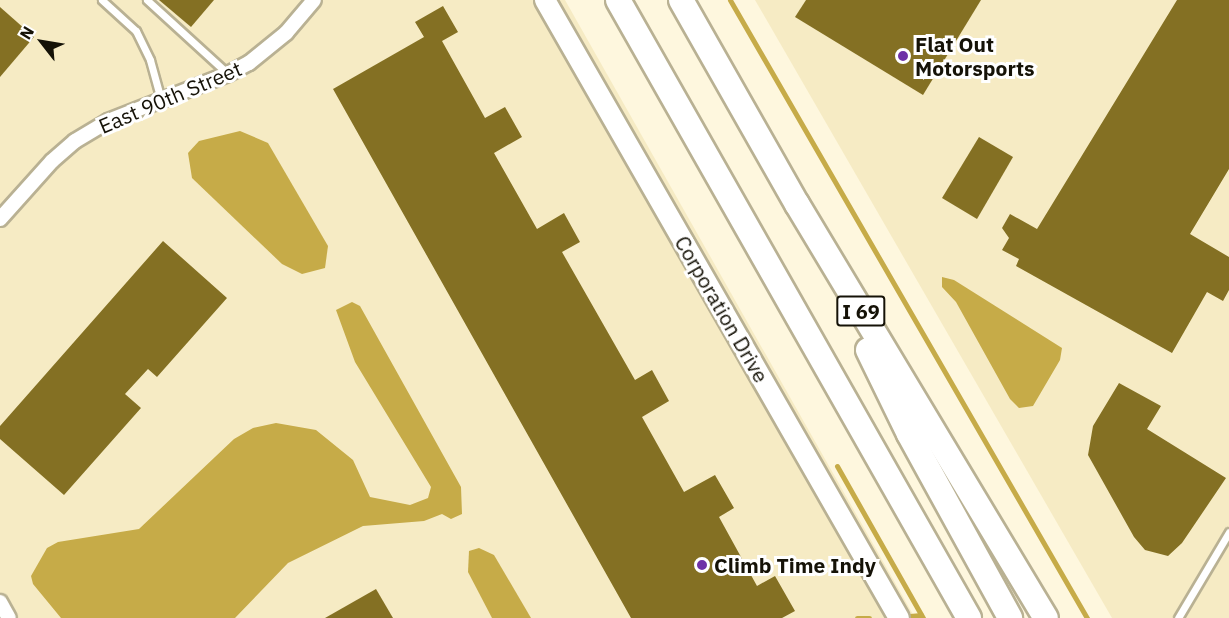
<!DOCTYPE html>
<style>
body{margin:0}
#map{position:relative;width:1229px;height:618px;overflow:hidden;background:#fef7de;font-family:"IBM Plex Sans",sans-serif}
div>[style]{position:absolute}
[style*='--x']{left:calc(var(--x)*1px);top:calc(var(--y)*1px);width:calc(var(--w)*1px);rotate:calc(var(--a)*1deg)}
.built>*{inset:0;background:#f6ebc4}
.water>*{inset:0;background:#c6ab48}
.stream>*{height:5px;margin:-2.5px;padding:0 2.5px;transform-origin:2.5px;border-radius:2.5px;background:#c6ab48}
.building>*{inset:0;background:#847023}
.roads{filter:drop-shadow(2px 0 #b9b193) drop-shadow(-2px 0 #b9b193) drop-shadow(0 2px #b9b193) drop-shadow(0 -2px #b9b193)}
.lane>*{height:7px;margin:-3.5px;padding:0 3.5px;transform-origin:3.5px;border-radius:3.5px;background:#fff}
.street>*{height:14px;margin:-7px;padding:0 7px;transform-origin:7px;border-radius:7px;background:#fff}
.secondary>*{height:20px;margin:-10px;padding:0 10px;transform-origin:10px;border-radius:10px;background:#fff}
.highway>*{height:24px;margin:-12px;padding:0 12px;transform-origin:12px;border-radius:12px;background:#fff}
.dots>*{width:16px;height:16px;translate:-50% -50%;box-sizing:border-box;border:3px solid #fff;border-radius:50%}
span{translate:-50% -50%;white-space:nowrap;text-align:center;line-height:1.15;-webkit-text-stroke:6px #fff;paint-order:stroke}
.shield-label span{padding:2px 4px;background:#fff;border:2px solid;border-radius:4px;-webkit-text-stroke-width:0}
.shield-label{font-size:20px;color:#151207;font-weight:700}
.poi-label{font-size:21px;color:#151207;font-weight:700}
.left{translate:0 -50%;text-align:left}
.street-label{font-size:21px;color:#151207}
.north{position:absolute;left:12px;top:12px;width:60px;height:60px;-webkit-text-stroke:4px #fff;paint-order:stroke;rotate:301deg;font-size:16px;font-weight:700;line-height:24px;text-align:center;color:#151207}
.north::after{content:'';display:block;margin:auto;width:21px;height:27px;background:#151207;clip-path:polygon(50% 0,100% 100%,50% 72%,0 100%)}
</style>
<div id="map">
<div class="built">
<i style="clip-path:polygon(0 0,565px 0,915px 618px,0 618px)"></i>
<i style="clip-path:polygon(755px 0,1229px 0,1229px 618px,1112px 618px)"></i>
</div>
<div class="water">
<i style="clip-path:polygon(240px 131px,268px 143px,328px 246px,325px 268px,302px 274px,282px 264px,192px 178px,188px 153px,199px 141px)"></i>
<i style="clip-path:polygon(942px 277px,954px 280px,1062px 348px,1060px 360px,1033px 406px,1019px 408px,1010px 399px,956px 302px,942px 287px)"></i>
<i style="clip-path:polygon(352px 302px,360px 306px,461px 487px,462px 514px,451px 519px,442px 514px,424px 521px,363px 526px,288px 563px,235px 618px,61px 618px,33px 584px,31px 576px,47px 548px,58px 542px,139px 529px,234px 439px,253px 428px,276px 423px,316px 430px,353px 460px,370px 497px,410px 505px,428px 498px,431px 487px,355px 362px,336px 310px)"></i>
<i style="clip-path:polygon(479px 548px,494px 555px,531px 618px,492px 618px,468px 572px,469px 551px)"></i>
</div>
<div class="stream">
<i style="--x:730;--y:0;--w:714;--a:59.99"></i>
<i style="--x:837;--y:466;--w:175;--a:60.5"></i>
<i style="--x:910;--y:616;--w:11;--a:-5"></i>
<i style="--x:857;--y:618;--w:12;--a:0"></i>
</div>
<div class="building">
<i style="clip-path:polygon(159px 0,214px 0,191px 27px)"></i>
<i style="clip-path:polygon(806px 0,981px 0,923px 95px,795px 17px)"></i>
<i style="clip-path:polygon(1177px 0,1229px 0,1229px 169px,1190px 234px,1229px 257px,1229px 290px,1223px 301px,1207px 292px,1172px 353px,1016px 266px,1019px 259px,1002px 250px,1009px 238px,1002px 228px,1010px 214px,1037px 229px)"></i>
<i style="clip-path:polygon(443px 6px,458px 32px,442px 41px,485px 118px,505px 107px,522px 137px,494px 153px,537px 229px,564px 213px,580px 242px,562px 252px,635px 380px,652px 370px,669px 401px,642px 417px,684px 492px,715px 475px,734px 508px,719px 517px,757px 586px,775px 576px,795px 611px,782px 618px,631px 618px,333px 89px,424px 37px,415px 22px)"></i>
<i style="clip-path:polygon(0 7px,34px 37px,0 77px)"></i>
<i style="clip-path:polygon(979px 137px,1013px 157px,977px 219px,942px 198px)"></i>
<i style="clip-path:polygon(163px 241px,227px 298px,157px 377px,148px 369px,125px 394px,141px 408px,64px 495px,0 439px,0 426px)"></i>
<i style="clip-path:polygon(1119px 383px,1161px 406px,1147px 429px,1226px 478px,1182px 543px,1168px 556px,1145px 550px,1134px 537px,1088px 455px,1093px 426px)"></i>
<i style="clip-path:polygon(376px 589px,393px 618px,325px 618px)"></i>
</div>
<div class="roads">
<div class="lane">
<i style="--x:102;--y:0;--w:46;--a:42.4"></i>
<i style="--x:136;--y:31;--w:32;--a:64"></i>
<i style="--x:150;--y:60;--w:41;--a:74.6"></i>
<i style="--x:147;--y:0;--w:110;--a:42.4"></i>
<i style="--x:1178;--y:618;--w:100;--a:-59.3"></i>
</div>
<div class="street">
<i style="--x:0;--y:219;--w:78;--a:-48.1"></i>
<i style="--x:52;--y:161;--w:30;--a:-41"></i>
<i style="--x:75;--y:141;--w:39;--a:-31"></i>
<i style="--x:108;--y:121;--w:129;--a:-21.4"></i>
<i style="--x:228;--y:74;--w:24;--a:-28"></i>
<i style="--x:249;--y:63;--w:48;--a:-39"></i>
<i style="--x:286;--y:33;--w:43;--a:-49.7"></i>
<i style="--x:0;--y:602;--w:18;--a:61"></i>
</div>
<div class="secondary">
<i style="--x:545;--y:0;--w:712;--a:60.2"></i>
</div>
<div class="highway">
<i style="--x:618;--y:0;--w:711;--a:60.41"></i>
<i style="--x:681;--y:0;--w:235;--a:60.4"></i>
<i style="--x:797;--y:204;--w:483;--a:59"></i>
<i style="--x:868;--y:350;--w:93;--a:64"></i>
<i style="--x:909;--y:434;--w:210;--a:61.2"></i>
</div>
</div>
<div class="dots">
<i style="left:903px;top:56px;background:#6e31a7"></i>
<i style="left:702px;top:565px;background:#6e31a7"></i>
</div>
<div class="shield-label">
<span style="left:861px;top:311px">I 69</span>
</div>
<div class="poi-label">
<span class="left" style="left:915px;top:56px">Flat Out<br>Motorsports</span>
<span class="left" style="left:714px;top:565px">Climb Time Indy</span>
</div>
<div class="street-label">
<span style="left:170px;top:97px;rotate:-23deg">East 90th Street</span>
<span style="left:722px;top:309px;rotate:60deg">Corporation Drive</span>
</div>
<div class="north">N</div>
</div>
